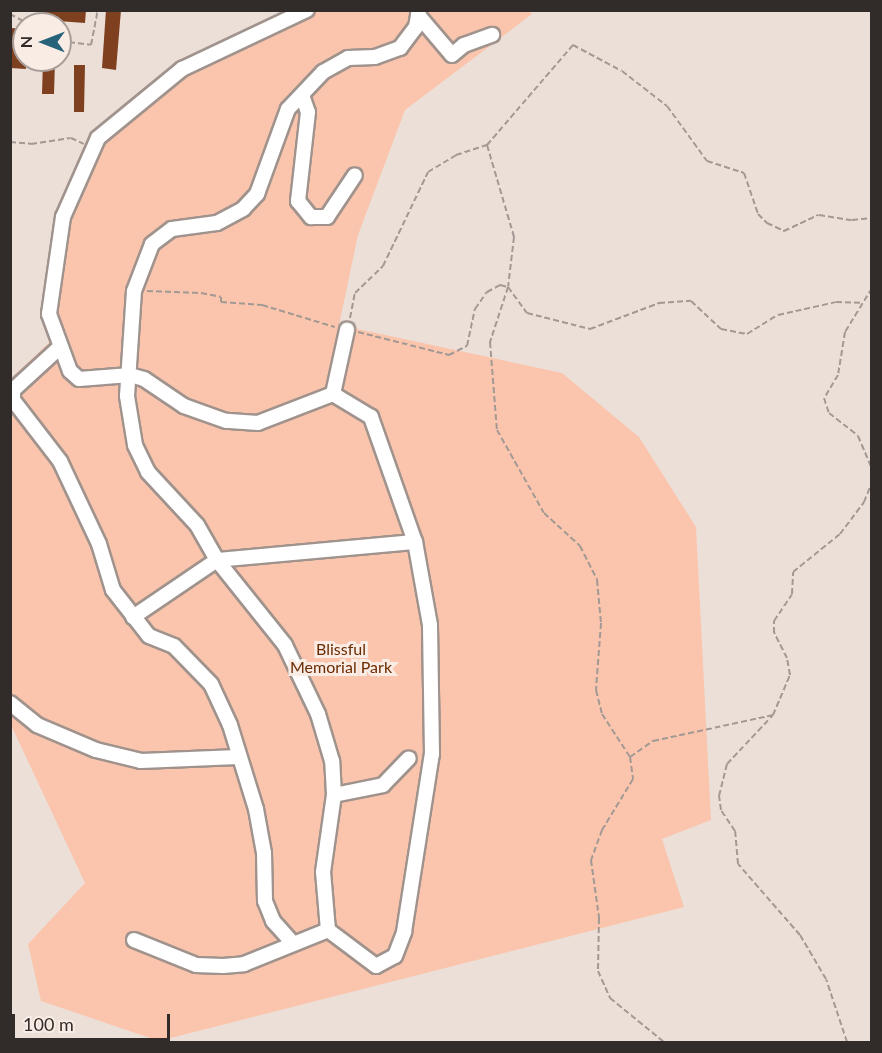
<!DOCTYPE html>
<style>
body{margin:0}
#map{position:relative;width:882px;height:1053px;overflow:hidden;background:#ecdfd8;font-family:Lato,sans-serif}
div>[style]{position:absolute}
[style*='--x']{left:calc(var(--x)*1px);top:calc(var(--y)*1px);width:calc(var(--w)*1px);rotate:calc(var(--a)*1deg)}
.green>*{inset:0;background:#fac5ac}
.building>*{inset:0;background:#7e401e}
.path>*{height:2px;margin-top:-1px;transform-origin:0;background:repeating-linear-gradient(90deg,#a39994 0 6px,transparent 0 9px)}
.roads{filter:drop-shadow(2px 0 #a0938d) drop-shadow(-2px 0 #a0938d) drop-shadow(0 2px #a0938d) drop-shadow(0 -2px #a0938d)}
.minor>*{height:14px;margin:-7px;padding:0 7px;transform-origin:7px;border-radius:7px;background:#fff}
span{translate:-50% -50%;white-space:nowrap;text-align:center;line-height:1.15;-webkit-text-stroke:6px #f9ece5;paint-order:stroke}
.park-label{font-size:16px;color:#6b2b01}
.frame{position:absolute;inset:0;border:12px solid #312c2a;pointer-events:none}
.north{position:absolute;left:12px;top:12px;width:60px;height:60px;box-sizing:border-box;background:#f9ece5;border:2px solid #a99f9a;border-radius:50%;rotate:270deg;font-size:16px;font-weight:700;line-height:24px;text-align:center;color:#312c2a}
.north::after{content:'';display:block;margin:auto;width:21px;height:27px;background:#26637a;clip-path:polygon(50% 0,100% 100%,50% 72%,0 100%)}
.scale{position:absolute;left:12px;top:1014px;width:158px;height:27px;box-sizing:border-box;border:3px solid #312c2a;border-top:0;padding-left:8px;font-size:18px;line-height:21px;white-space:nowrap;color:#312c2a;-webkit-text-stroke:4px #f9ece5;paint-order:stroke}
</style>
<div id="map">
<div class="green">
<i style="clip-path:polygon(528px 10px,532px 14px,405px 110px,358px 235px,339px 325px,562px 373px,639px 437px,696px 527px,711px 820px,662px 839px,684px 907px,159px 1041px,41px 1001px,28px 944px,85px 883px,11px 725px,10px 379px,53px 339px,42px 311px,58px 214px,94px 136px,181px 61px,296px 11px)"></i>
</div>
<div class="building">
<i style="clip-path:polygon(44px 10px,86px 10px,85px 23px,44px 20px)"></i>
<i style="clip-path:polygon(106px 10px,121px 10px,116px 70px,102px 68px)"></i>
<i style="clip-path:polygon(11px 28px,24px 29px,26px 69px,10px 68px)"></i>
<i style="clip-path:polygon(43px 60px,55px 60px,54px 94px,42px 94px)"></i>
<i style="clip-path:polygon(74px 65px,85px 65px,84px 112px,74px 112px)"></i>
</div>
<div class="path">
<i style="--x:10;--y:14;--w:21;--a:28"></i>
<i style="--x:60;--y:41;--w:31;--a:7"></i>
<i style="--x:91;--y:45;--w:36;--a:-79"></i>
<i style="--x:10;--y:142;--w:21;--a:5"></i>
<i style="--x:31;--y:144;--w:40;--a:-8.5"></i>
<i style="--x:71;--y:138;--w:14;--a:25"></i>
<i style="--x:487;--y:145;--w:96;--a:73.6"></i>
<i style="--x:514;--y:237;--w:50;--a:96.8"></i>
<i style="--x:508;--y:287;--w:58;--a:108.1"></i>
<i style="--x:490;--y:342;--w:88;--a:85.5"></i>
<i style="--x:497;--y:430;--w:95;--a:60.5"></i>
<i style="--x:544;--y:513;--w:49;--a:42.5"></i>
<i style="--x:580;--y:546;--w:38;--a:63"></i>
<i style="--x:597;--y:580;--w:43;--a:84.7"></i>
<i style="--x:601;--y:623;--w:67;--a:94.3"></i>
<i style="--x:596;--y:690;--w:25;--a:76"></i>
<i style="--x:602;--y:714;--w:51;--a:56.9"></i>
<i style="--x:630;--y:757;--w:22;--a:82"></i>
<i style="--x:633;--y:779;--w:60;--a:121.3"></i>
<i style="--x:602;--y:830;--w:32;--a:110"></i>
<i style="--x:591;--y:860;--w:59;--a:82.1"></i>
<i style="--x:599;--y:918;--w:53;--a:91.1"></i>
<i style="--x:598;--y:971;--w:30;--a:66"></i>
<i style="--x:610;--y:998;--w:70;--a:39.2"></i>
<i style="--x:872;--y:288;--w:52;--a:121.5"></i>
<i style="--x:845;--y:332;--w:44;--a:99.2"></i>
<i style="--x:838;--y:375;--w:27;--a:121"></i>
<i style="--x:824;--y:398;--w:16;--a:72"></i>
<i style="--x:829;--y:413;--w:37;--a:38"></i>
<i style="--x:858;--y:436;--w:36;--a:67"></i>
<i style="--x:147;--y:291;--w:54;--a:2.1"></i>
<i style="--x:201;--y:293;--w:20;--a:11"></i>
<i style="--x:221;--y:297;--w:5;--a:90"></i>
<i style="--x:221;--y:302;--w:41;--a:4.2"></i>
<i style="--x:262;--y:305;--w:76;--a:16.8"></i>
<i style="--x:350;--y:318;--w:25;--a:-79"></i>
<i style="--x:355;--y:293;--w:39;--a:-44"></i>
<i style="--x:383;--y:266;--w:104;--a:-64.4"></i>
<i style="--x:428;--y:172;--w:33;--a:-31"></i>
<i style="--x:456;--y:155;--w:33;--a:-18"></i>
<i style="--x:487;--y:145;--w:132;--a:-49.3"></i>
<i style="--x:573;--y:45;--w:55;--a:28"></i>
<i style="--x:622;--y:71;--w:57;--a:37.9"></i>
<i style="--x:667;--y:106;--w:68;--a:54"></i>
<i style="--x:707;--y:161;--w:39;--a:18"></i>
<i style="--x:744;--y:173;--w:43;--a:71.1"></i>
<i style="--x:758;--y:214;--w:13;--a:45"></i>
<i style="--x:767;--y:223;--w:19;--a:25"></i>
<i style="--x:784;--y:231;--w:38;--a:-25"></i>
<i style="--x:819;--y:215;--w:33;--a:9"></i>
<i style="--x:852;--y:220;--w:20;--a:-6"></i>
<i style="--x:358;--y:332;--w:94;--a:14.2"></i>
<i style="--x:449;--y:355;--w:20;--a:-27"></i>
<i style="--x:467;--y:346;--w:38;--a:-78"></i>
<i style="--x:475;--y:309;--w:21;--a:-55"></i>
<i style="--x:487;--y:292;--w:15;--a:-28"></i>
<i style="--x:500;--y:285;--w:8;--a:14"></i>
<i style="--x:508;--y:287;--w:32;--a:54"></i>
<i style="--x:527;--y:313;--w:65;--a:14.3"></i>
<i style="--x:590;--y:329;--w:74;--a:-20.6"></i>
<i style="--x:659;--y:303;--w:32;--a:-4"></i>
<i style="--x:691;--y:301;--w:41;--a:43"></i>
<i style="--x:721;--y:329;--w:26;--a:11"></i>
<i style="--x:747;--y:334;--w:36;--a:-32"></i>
<i style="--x:778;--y:315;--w:59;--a:-12.6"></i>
<i style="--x:836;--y:302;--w:24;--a:2"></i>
<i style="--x:630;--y:757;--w:28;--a:-35"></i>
<i style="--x:653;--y:741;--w:123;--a:-12.2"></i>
<i style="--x:847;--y:1042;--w:66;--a:-108.4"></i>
<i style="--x:826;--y:979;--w:51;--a:-120.6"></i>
<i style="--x:800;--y:935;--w:94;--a:-131.1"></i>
<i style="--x:738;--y:864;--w:33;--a:-95"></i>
<i style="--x:735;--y:831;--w:25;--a:-124"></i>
<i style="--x:721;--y:810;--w:14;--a:-98"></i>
<i style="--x:719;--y:796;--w:33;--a:-76"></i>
<i style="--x:727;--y:764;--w:67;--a:-46.8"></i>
<i style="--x:773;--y:715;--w:43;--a:-67"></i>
<i style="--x:790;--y:675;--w:17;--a:-100"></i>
<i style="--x:787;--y:658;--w:28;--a:-117"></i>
<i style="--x:774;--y:633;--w:12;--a:-90"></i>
<i style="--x:774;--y:621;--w:32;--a:-56"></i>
<i style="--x:792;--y:594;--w:22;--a:-87"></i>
<i style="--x:793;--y:572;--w:60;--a:-39"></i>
<i style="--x:840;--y:534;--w:40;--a:-53"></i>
<i style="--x:864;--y:502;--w:22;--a:-68"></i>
</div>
<div class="roads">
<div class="minor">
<i style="--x:418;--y:15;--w:52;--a:49.6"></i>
<i style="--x:452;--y:55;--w:16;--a:-40"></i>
<i style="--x:464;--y:45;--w:30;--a:-20"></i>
<i style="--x:302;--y:95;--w:18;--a:71"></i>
<i style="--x:308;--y:112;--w:90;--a:96.4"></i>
<i style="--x:298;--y:201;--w:21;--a:51"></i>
<i style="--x:311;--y:217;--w:16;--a:0"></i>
<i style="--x:327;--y:217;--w:50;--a:-56.3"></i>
<i style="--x:60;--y:347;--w:64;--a:137.5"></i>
<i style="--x:13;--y:390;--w:10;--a:90"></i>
<i style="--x:13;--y:400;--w:77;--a:52.4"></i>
<i style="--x:60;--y:461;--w:92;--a:64.8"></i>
<i style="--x:99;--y:544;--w:48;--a:73.1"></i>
<i style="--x:113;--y:590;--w:58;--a:52"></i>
<i style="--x:149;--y:636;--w:27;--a:22"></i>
<i style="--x:174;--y:646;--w:53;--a:45.8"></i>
<i style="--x:211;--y:684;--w:45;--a:65.1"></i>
<i style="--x:230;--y:725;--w:88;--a:72.8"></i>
<i style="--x:256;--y:809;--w:45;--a:79.7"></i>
<i style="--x:264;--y:853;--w:48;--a:88.8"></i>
<i style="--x:265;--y:901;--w:22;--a:68"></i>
<i style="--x:273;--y:921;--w:27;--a:48"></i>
<i style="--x:333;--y:394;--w:66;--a:-77.7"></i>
<i style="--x:133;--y:617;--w:102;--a:-34.2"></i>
<i style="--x:217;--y:560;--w:199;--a:-5.2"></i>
<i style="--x:10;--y:703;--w:35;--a:39"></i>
<i style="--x:37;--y:725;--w:64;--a:23"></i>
<i style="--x:96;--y:750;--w:46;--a:13.7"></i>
<i style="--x:141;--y:761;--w:97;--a:-2.4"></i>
<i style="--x:334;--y:795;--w:50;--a:-11.5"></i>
<i style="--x:383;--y:785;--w:37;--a:-46"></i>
<i style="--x:328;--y:930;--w:58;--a:-94.9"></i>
<i style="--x:323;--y:872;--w:78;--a:-81.9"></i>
<i style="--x:334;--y:795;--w:34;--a:-93"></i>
<i style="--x:332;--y:761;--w:49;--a:-106.6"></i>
<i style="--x:318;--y:714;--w:76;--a:-115.6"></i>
<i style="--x:285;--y:645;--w:109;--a:-128.7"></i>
<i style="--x:217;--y:560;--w:40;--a:-119.7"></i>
<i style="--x:197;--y:525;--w:72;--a:-132.8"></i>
<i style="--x:148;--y:472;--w:30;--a:-116"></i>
<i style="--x:135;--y:445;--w:50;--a:-99.3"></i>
<i style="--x:127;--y:396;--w:105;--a:-86.2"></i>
<i style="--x:134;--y:291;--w:50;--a:-69"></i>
<i style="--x:152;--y:244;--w:25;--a:-37"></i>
<i style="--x:172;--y:229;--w:45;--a:-7.6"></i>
<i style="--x:217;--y:223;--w:30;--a:-28"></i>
<i style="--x:243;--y:209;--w:21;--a:-47"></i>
<i style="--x:257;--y:194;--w:90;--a:-70"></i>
<i style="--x:288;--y:109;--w:51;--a:-46.6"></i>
<i style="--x:323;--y:72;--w:29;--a:-29"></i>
<i style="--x:348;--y:58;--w:27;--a:-2"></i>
<i style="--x:375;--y:57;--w:27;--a:-20"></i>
<i style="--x:400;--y:48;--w:26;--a:-53"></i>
<i style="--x:416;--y:27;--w:17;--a:-80"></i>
<i style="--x:134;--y:940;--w:67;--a:22"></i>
<i style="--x:196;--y:965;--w:27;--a:2"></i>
<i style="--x:223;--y:966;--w:21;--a:-5"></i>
<i style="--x:244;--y:964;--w:91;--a:-22"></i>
<i style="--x:328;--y:930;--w:60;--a:36.9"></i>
<i style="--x:376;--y:966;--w:21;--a:-28"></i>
<i style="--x:395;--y:956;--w:26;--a:-69"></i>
<i style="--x:404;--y:932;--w:180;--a:-81.1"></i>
<i style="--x:432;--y:754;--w:129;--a:-90.9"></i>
<i style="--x:430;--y:625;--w:84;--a:-100.2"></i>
<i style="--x:415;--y:542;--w:133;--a:-109.4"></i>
<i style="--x:371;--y:417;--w:44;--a:-148.8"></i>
<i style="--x:333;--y:394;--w:80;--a:158.9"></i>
<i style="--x:258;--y:423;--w:32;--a:-176"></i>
<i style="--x:226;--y:421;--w:45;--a:-160.3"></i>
<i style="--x:184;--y:406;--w:48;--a:-146"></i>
<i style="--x:144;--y:379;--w:15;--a:-164"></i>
<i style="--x:130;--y:375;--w:51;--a:175.5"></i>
<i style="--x:79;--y:379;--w:12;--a:-138"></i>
<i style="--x:70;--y:371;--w:61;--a:-110.2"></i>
<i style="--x:49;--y:314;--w:98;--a:-81.8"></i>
<i style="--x:63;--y:217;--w:86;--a:-66.1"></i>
<i style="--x:98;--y:138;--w:109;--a:-39.4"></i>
<i style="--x:182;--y:69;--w:138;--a:-25.3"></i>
</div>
</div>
<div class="park-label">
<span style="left:341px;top:658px">Blissful<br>Memorial Park</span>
</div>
<div class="frame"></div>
<div class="north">N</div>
<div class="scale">100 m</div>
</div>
